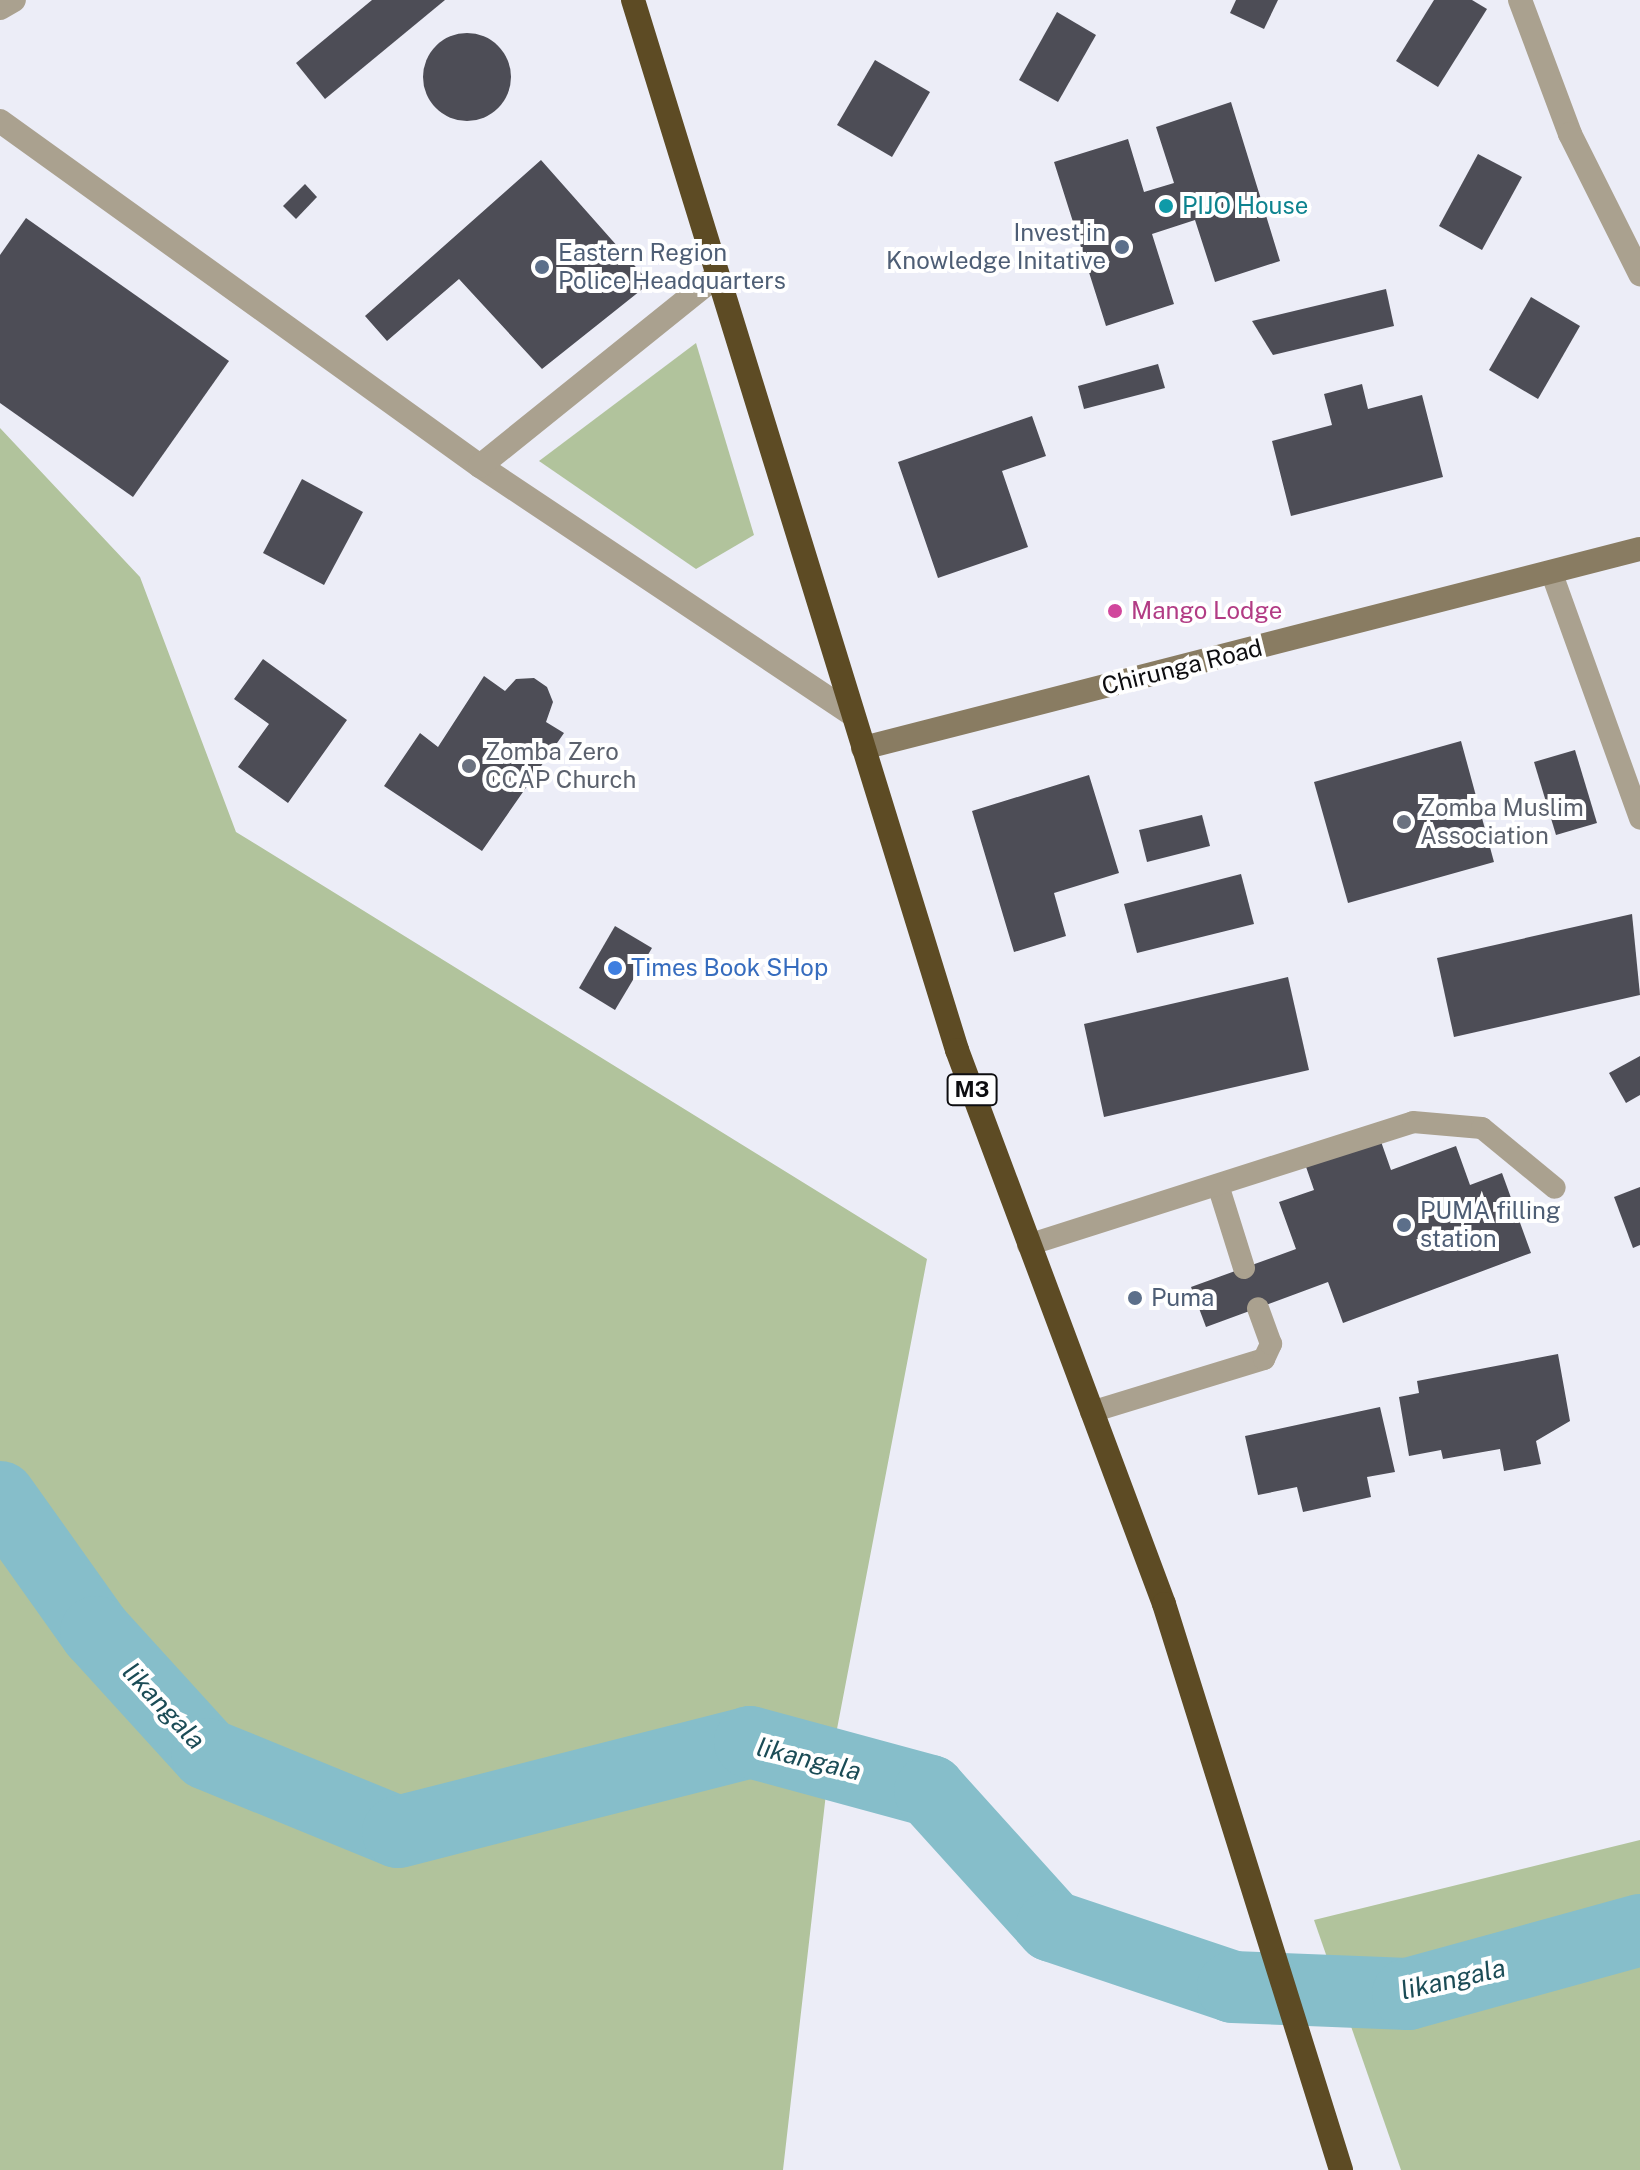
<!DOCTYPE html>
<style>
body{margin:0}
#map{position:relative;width:1640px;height:2170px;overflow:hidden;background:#ecedf7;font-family:"Public Sans",sans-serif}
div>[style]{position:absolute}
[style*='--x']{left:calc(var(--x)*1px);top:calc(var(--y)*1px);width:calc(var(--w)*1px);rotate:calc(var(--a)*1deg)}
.green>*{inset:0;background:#b1c39c}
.river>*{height:72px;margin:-36px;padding:0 36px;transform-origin:36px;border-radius:36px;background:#86beca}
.building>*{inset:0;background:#4d4d56}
.round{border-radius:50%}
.lane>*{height:22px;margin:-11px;padding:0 11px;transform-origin:11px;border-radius:11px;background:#aaa18f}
.street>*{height:24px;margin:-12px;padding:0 12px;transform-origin:12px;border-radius:12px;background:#aaa18f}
.secondary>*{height:24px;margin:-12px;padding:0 12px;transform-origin:12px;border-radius:12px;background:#897c62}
.highway>*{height:24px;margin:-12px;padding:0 12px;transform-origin:12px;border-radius:12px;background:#5d4b24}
.dots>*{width:22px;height:22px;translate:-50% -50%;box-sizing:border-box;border:4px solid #fff;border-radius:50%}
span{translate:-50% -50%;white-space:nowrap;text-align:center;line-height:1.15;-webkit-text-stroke:8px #fff;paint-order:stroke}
.shield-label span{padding:2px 6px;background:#fff;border:2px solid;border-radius:6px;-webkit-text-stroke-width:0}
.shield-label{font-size:22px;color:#0d0d10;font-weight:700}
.culture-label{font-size:24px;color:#0d838f}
.left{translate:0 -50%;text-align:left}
.service-label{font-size:24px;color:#4e5e75}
.right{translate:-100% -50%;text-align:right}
.hotel-label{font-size:24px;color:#b23c85}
.street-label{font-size:24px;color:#0d0d10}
.worship-label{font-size:24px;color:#5b616d}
.shop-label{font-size:24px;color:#366cbe}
.water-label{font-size:26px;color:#1b4c56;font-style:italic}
</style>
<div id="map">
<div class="green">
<i style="clip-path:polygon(696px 343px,754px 535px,696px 569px,539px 461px)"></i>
<i style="clip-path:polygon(0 428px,140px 577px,236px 832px,927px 1259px,828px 1776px,783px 2170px,0 2170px)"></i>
<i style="clip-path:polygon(1640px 1840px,1640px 2170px,1401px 2170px,1314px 1920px)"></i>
</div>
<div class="river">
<i style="--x:0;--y:1497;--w:166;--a:54.6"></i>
<i style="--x:96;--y:1632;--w:165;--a:47.7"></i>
<i style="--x:207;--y:1754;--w:206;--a:22.2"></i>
<i style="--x:398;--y:1832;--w:363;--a:-14.3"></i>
<i style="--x:750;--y:1742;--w:187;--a:15.2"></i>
<i style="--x:930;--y:1791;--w:182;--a:47.9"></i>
<i style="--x:1052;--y:1926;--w:191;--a:18.6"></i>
<i style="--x:1233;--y:1987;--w:175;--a:2.3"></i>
<i style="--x:1408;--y:1994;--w:241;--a:-15.4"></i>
</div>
<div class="building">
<i style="clip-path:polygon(372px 0,445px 0,325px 99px,296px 63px)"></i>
<i style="clip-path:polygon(1236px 0,1278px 0,1264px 29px,1230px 13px)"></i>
<i style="clip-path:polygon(1434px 0,1472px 0,1487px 9px,1438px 87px,1396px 61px)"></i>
<i style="clip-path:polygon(1057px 12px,1096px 35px,1058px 102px,1019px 80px)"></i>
<i class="round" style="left:423px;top:33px;width:88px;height:88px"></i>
<i style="clip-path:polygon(875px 60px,930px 92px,892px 157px,837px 125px)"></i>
<i style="clip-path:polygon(1231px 102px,1280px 261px,1215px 282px,1195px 220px,1152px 234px,1174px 304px,1106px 326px,1054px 162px,1128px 139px,1144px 192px,1174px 183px,1156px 127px)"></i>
<i style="clip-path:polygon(1478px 154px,1522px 177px,1482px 250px,1439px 226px)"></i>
<i style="clip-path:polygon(541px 160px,650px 283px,542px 369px,459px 279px,387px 341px,365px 316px)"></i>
<i style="clip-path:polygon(305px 184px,317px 197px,296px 219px,283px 206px)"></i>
<i style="clip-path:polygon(26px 218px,229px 361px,133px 497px,0 403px,0 255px)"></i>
<i style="clip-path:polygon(1386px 289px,1394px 326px,1273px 355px,1252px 321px)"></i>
<i style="clip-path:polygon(1531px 297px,1580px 326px,1538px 399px,1489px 370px)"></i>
<i style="clip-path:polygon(1158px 364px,1165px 388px,1084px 409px,1078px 386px)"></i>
<i style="clip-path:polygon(1362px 384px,1368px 409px,1422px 395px,1443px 477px,1291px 516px,1272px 441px,1332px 425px,1324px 394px)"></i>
<i style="clip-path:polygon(1032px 416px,1046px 456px,1002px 471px,1028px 547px,938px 578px,898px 462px)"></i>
<i style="clip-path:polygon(302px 479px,363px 512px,324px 585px,263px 553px)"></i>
<i style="clip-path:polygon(263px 659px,347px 720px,288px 803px,238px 767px,269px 724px,234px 699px)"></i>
<i style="clip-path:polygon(484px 676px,505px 691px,516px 679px,534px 678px,547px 687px,553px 702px,546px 722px,564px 733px,482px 851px,384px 786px,420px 733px,438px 747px)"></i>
<i style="clip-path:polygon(1461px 741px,1494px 862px,1348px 903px,1314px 782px)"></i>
<i style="clip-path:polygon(1575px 750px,1597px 823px,1556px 835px,1534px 762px)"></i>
<i style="clip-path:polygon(1089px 775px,1119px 873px,1054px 893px,1066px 936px,1014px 952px,972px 811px)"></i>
<i style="clip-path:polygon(1202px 815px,1210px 846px,1147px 862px,1139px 830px)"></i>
<i style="clip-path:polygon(1241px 874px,1254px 924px,1137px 953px,1124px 904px)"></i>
<i style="clip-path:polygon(1632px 914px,1640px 995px,1454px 1037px,1437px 958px)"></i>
<i style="clip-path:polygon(615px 926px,652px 948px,615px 1010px,579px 988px)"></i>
<i style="clip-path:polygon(1288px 977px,1309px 1070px,1104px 1117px,1084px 1024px)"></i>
<i style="clip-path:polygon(1640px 1056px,1640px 1095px,1626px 1103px,1609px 1073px)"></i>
<i style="clip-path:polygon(1378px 1133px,1391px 1170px,1456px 1146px,1470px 1185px,1502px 1173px,1531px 1253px,1343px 1323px,1328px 1282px,1206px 1327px,1191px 1287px,1296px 1249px,1279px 1202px,1314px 1190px,1304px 1161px)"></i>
<i style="clip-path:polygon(1640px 1187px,1640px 1245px,1633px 1248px,1614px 1197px)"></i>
<i style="clip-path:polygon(1558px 1354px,1570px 1421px,1536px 1441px,1541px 1464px,1504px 1471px,1500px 1449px,1443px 1459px,1441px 1450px,1409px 1456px,1399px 1397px,1419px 1393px,1417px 1381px)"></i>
<i style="clip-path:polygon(1380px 1407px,1395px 1472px,1367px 1477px,1371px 1497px,1303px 1512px,1297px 1487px,1258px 1495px,1245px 1436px)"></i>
</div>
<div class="lane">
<i style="--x:1552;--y:574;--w:260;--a:70.2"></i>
<i style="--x:1218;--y:1185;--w:87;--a:72.6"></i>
<i style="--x:1028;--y:1245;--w:404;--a:-17.7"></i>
<i style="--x:1413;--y:1122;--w:69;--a:5"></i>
<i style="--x:1482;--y:1128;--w:94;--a:39.4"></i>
<i style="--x:1091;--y:1412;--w:181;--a:-17"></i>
<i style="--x:1264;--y:1359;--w:17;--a:-65"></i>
<i style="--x:1271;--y:1344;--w:38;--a:-110"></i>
</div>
<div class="street">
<i style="--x:1520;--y:0;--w:143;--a:69.5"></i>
<i style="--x:1570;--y:134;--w:157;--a:63.4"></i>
<i style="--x:0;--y:8;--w:16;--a:-30"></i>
<i style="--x:0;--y:121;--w:591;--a:35.71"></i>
<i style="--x:480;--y:466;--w:446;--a:33.7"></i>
<i style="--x:480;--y:466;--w:303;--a:-38.8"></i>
</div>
<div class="secondary">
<i style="--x:863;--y:748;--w:802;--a:-14.37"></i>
</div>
<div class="highway">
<i style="--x:633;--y:0;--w:1099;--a:72.85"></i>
<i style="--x:957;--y:1050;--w:591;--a:69.51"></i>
<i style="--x:1164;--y:1604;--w:593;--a:72.63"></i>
</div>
<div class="dots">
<i style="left:1166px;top:206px;background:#0f9aa8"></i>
<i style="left:1122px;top:247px;background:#5c6f8a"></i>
<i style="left:542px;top:267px;background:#5c6f8a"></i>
<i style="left:1115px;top:611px;background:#d1479c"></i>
<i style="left:469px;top:766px;background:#6b7280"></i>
<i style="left:1404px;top:822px;background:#6b7280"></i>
<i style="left:615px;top:968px;background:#3f7fe0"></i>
<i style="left:1404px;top:1225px;background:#5c6f8a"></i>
<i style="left:1135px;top:1298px;background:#5c6f8a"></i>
</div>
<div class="shield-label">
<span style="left:972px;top:1090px">M3</span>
</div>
<div class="culture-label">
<span class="left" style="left:1182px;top:206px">PIJO House</span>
</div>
<div class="service-label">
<span class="right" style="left:1106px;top:247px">Invest in<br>Knowledge Initative</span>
<span class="left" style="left:558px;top:267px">Eastern Region<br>Police Headquarters</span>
<span class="left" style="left:1420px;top:1225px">PUMA filling<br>station</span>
<span class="left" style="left:1151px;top:1298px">Puma</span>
</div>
<div class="hotel-label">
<span class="left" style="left:1131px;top:611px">Mango Lodge</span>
</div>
<div class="street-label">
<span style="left:1182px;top:667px;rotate:-14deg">Chirunga Road</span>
</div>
<div class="worship-label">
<span class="left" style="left:485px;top:766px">Zomba Zero<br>CCAP Church</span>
<span class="left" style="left:1420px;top:822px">Zomba Muslim<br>Association</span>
</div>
<div class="shop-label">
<span class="left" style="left:631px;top:968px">Times Book SHop</span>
</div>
<div class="water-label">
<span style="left:164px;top:1706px;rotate:47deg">likangala</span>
<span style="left:809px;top:1759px;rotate:14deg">likangala</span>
<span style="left:1453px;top:1979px;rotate:-13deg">likangala</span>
</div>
</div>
